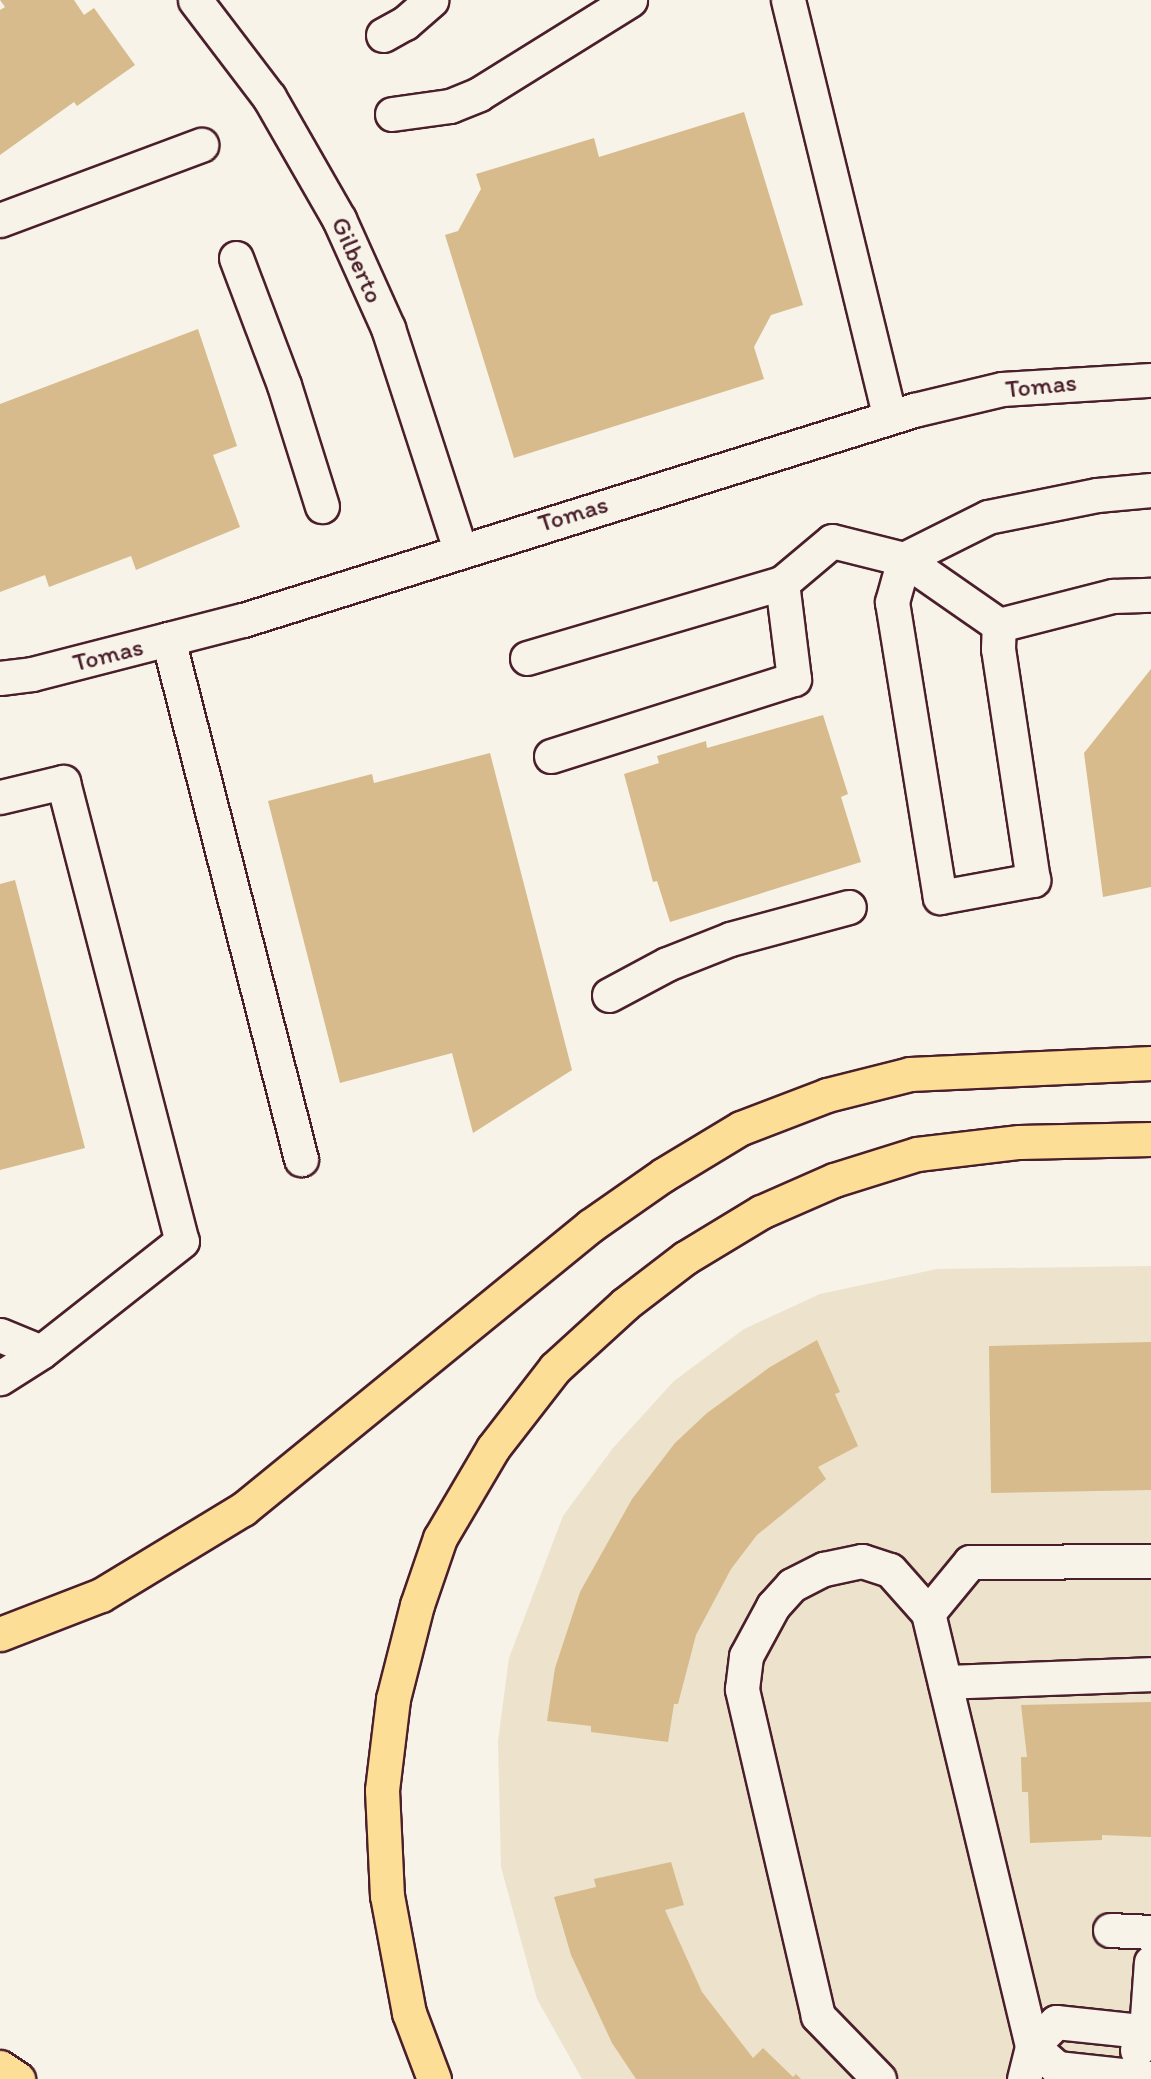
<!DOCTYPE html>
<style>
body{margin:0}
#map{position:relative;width:1151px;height:2079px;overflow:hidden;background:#f7f3e8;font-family:Itim,sans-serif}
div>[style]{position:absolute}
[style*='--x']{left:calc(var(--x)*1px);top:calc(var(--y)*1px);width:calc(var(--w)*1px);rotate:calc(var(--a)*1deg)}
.built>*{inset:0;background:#ede2cc}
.building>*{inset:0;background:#d7bb8c}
.roads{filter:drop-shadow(2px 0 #4a1f2b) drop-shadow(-2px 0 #4a1f2b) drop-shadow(0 2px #4a1f2b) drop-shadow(0 -2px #4a1f2b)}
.minor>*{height:33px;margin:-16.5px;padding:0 16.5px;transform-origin:16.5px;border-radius:16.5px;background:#f7f3e8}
.highway>*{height:33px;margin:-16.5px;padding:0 16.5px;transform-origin:16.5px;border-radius:16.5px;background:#fdde96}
span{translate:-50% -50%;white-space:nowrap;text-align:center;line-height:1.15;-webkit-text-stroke:5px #f7f3e8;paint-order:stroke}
.street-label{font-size:26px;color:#4a1f2b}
</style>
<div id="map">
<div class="built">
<i style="clip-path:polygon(1151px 1266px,1151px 2079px,582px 2079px,537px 1999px,501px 1867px,498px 1741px,509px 1658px,563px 1516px,613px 1448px,674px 1381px,744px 1329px,820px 1294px,937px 1269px)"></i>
</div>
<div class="building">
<i style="clip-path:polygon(0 0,74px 0,84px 15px,94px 8px,135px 65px,77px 106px,74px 102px,0 155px,0 10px,5px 7px)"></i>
<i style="clip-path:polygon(744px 112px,803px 305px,771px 315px,754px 347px,764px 379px,514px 458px,445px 235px,458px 231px,481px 189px,476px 174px,594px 138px,599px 157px)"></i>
<i style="clip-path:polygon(198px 329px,237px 446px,213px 455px,240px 527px,136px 570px,131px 556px,49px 587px,45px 575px,0 592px,0 404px)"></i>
<i style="clip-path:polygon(1151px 669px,1151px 887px,1103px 897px,1084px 753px)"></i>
<i style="clip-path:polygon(823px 715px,848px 794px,841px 797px,861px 862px,670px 922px,657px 881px,653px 882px,624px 774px,659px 763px,657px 756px,706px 741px,707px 748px)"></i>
<i style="clip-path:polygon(490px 753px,572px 1070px,473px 1133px,452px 1053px,340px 1083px,268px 801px,372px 774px,374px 783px)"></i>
<i style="clip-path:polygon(15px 880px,85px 1148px,0 1170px,0 884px)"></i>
<i style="clip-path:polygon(817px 1340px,840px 1392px,835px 1394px,858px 1446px,818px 1467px,826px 1479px,757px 1535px,731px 1569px,696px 1635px,678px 1704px,674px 1704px,668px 1742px,591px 1732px,591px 1726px,547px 1721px,555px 1668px,580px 1592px,632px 1499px,675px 1443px,707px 1413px,770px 1367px)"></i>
<i style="clip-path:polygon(1151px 1342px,1151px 1490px,991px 1493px,989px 1346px)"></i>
<i style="clip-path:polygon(1151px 1702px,1151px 1837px,1102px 1835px,1102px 1840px,1030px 1843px,1028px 1792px,1022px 1792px,1021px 1757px,1027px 1757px,1021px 1705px)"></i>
<i style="clip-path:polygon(671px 1862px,684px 1905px,665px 1910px,702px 1992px,753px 2058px,763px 2048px,793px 2077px,796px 2074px,801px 2079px,636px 2079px,612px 2043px,571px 1955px,554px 1897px,596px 1887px,594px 1879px)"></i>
</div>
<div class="roads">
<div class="minor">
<i style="--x:195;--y:0;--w:122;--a:52.7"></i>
<i style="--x:269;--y:97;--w:141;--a:60.2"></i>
<i style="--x:339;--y:219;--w:120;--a:65.8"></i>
<i style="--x:388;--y:328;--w:232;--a:72"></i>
<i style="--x:788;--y:0;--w:429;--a:76.3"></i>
<i style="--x:383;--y:35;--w:25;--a:-29"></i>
<i style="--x:405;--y:23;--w:35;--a:-41"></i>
<i style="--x:392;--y:114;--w:59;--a:-7.9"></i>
<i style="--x:450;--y:106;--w:31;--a:-22"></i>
<i style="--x:479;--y:94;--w:178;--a:-31.9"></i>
<i style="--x:0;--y:220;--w:215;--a:-20.5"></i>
<i style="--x:236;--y:258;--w:136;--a:69.3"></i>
<i style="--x:284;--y:385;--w:127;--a:72.6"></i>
<i style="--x:1151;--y:490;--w:54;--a:174.7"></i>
<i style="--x:1097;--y:495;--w:111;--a:168.6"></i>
<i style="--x:988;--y:517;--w:94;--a:153.4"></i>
<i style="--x:904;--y:559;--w:45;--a:105.6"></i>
<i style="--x:892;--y:602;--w:299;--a:80.8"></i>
<i style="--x:940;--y:897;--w:95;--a:-10.4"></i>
<i style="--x:1033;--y:880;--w:234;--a:-98.6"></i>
<i style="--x:998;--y:649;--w:24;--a:-88"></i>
<i style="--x:999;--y:625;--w:118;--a:-14.3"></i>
<i style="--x:1113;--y:596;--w:38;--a:-2"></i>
<i style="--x:168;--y:639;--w:537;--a:75.65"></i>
<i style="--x:527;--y:658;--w:266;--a:-16.4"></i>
<i style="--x:782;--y:583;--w:65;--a:-40"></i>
<i style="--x:832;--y:541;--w:74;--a:14"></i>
<i style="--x:904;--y:559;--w:116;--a:34.8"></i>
<i style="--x:0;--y:678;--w:32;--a:-7"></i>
<i style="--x:32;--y:674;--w:218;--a:-14.4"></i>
<i style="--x:243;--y:620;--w:703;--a:-17.38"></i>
<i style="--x:914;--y:410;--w:90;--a:-13.4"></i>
<i style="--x:1002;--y:389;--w:149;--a:-3.5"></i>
<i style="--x:551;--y:756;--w:255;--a:-17.6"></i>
<i style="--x:794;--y:679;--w:97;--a:-97.1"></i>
<i style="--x:0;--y:797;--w:65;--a:-13.4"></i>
<i style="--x:63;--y:782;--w:474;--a:75.5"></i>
<i style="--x:182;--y:1241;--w:179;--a:141.8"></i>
<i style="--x:41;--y:1352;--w:49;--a:147.6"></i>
<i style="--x:609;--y:995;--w:66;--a:-28.1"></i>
<i style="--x:667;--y:964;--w:68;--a:-21.6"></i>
<i style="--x:730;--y:939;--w:123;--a:-15.1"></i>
<i style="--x:0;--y:1335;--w:44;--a:22.5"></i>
<i style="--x:945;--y:1682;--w:206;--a:-2.2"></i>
<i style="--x:1110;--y:1930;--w:41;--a:2.8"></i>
<i style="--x:1032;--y:2046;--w:34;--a:-45"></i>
<i style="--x:1056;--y:2022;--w:96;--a:6"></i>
<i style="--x:1032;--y:2046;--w:33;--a:41"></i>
<i style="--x:1057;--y:2068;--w:95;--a:6.1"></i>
<i style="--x:1137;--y:2050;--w:21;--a:-65"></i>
<i style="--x:1146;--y:2031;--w:69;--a:-85.9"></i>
<i style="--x:879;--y:2079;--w:88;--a:-134.1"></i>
<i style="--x:818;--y:2016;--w:336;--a:-103.1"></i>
<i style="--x:742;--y:1689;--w:33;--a:-83"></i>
<i style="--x:746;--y:1656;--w:57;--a:-61.6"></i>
<i style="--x:773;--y:1606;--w:28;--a:-48"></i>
<i style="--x:792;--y:1585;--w:36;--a:-27"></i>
<i style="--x:824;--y:1569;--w:39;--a:-12"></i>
<i style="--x:862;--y:1561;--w:29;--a:18"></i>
<i style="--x:890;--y:1570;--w:57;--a:48.5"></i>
<i style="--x:1024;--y:2079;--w:34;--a:-76"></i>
<i style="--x:1032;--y:2046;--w:445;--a:-103.5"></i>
<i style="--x:928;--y:1613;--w:66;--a:-50.5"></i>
<i style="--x:970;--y:1562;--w:181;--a:-0.3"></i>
</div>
<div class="highway">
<i style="--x:0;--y:1634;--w:108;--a:-21.1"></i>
<i style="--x:101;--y:1595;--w:166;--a:-31.2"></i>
<i style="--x:243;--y:1509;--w:448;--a:-39.2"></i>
<i style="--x:590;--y:1226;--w:89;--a:-34.9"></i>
<i style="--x:663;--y:1175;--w:91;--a:-31.1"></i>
<i style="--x:741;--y:1128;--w:92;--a:-21"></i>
<i style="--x:827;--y:1095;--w:86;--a:-14.2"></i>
<i style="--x:910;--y:1074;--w:241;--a:-2.6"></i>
<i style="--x:0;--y:2067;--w:22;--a:34"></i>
<i style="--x:434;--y:2079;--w:71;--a:-110.7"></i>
<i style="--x:409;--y:2013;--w:119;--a:-100.6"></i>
<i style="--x:387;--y:1896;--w:106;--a:-92.7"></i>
<i style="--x:382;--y:1790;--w:92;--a:-83.1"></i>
<i style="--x:393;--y:1699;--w:97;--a:-75.7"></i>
<i style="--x:417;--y:1605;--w:71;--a:-71.1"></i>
<i style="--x:440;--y:1538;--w:104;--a:-59.5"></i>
<i style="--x:493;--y:1448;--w:101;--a:-52.2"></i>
<i style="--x:555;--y:1368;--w:95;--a:-42.4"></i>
<i style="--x:625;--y:1304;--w:76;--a:-37.5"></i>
<i style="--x:685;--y:1258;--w:89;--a:-31.2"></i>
<i style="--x:761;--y:1212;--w:80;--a:-23.7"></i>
<i style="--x:834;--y:1180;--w:87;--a:-17.4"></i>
<i style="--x:917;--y:1154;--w:103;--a:-6.7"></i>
<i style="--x:1019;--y:1142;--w:132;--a:-1.3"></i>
</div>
</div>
<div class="street-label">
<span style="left:357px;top:260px;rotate:66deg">Gilberto</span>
<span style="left:1041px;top:386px;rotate:-6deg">Tomas</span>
<span style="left:573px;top:514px;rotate:-17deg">Tomas</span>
<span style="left:108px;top:655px;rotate:-14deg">Tomas</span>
</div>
</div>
